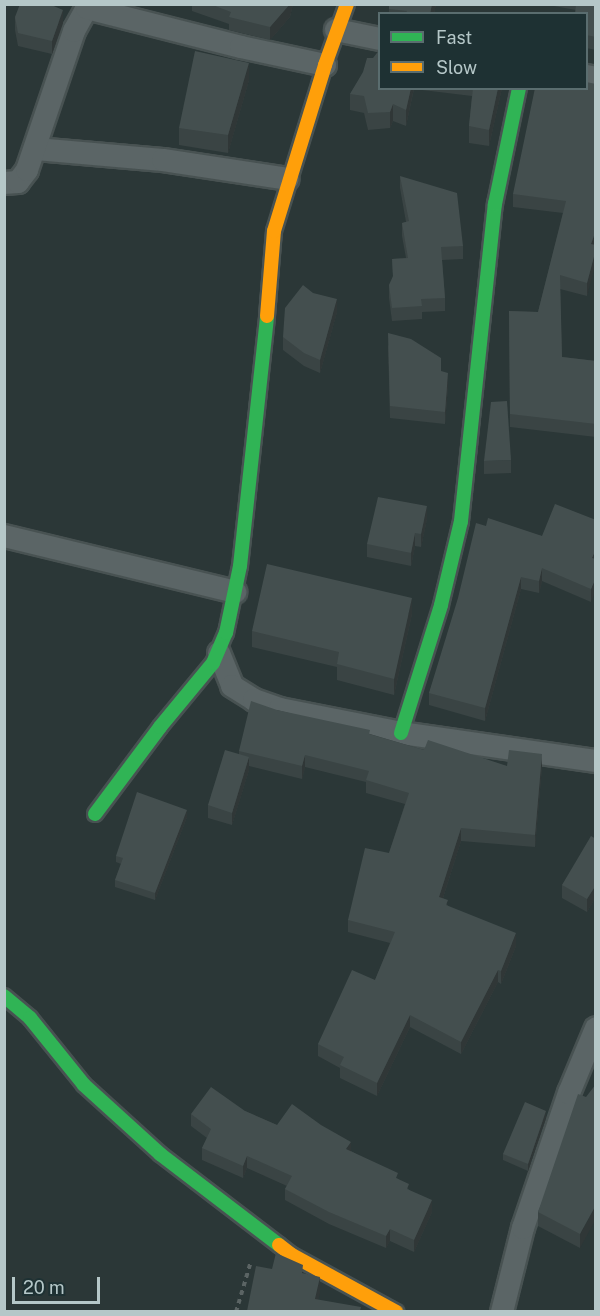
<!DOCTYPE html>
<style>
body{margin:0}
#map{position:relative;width:600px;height:1316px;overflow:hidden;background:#2b3737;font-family:"Public Sans",sans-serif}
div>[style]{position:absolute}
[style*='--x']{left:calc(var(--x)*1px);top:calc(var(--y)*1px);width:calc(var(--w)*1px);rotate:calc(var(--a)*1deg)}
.path>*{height:4px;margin-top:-2px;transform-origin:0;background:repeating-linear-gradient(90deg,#5b6464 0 4.5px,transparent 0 9px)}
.roads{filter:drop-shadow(2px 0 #485252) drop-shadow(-2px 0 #485252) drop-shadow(0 2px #485252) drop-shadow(0 -2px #485252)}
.street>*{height:22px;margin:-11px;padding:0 11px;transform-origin:11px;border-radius:11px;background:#5b6566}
.fast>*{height:14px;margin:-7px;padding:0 7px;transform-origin:7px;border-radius:7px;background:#30b455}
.slow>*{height:14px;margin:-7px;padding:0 7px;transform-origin:7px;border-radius:7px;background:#ff9f0a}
.wall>*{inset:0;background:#3a4444}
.shaded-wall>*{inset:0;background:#303737}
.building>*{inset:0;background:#444f4f}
span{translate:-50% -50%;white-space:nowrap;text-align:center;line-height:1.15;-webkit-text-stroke:6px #1e3133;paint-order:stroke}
.frame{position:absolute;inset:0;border:6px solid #b5c7c8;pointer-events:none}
.legend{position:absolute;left:378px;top:12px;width:210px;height:78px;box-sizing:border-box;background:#1e3133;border:2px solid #5a6d6f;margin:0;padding:8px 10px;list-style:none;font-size:18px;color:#b5c7c8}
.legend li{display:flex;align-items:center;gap:12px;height:30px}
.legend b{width:30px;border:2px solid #5a6d6f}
.scale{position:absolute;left:12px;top:1277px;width:88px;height:27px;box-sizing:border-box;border:3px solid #b5c7c8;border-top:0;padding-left:8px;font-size:18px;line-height:21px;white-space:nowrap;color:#b5c7c8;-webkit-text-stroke:4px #1e3133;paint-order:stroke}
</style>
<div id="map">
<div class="path">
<i style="--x:236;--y:1312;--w:53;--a:-73.6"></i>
</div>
<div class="roads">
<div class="street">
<i style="--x:336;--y:30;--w:45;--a:11.6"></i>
<i style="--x:586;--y:76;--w:10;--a:11"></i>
<i style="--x:36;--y:149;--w:127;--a:5"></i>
<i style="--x:163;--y:160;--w:126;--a:8.6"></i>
<i style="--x:4;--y:183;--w:14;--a:-4"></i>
<i style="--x:18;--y:182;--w:15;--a:-53"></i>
<i style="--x:27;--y:170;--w:147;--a:-71.3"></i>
<i style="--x:74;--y:31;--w:26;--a:-61"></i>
<i style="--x:87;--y:8;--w:159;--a:14.2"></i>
<i style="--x:241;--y:47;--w:86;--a:12.1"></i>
<i style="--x:4;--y:536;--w:238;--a:13.6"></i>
<i style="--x:219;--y:653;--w:35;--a:68"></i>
<i style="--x:232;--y:686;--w:26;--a:32"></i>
<i style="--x:254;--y:700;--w:28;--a:19"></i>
<i style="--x:280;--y:709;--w:123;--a:11.2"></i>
<i style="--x:401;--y:733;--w:197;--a:8.2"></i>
<i style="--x:502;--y:1312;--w:87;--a:-76"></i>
<i style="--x:523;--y:1228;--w:143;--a:-71.2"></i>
<i style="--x:569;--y:1093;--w:70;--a:-67.4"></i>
</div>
<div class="fast">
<i style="--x:401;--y:733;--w:134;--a:-72.6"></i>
<i style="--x:441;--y:605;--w:86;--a:-76.6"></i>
<i style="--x:461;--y:521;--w:319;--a:-83.9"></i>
<i style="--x:495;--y:204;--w:118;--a:-78.3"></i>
<i style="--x:95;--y:814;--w:109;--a:-53.2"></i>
<i style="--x:160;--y:727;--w:83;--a:-50.4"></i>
<i style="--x:213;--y:663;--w:33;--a:-67"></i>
<i style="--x:226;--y:633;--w:68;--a:-78.2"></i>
<i style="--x:240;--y:566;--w:251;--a:-83.8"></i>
<i style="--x:4;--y:996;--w:34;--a:40"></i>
<i style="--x:30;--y:1018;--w:86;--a:51.1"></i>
<i style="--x:84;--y:1085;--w:103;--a:42.2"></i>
<i style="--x:160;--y:1154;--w:150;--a:37.4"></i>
</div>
<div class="slow">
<i style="--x:267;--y:316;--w:85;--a:-85.3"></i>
<i style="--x:274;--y:231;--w:174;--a:-72.9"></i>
<i style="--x:325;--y:65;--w:65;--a:-70.2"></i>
<i style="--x:279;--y:1245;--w:16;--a:38"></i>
<i style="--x:292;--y:1255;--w:119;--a:28.7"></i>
</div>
</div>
<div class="wall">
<i style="clip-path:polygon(192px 4px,293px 4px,290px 17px,270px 40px,229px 30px,229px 24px,192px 11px)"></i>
<i style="clip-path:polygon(380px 4px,436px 4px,434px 14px,389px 14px,389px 6px)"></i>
<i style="clip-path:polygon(543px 4px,596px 4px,596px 50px,586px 48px,586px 14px,576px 10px)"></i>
<i style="clip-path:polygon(15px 17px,63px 23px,52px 54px,18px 46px,15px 30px)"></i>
<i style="clip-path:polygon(373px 58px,380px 88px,502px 88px,489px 146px,469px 143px,469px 126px,472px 96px,414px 89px,406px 126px,393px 121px,390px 128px,368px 130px,364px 113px,350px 110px,350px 94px)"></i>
<i style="clip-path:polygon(249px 80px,228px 153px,179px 145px,179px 128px)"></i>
<i style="clip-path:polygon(596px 84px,596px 243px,587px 296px,560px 289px,562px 357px,596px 361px,596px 437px,510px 427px,509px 311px,538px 312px,563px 213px,513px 207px,513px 194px)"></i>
<i style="clip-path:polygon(400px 176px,463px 246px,463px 259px,442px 260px,445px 298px,445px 311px,422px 312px,422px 319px,392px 321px,389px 298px,389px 285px,393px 278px,392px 259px,406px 258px,402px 236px,402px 223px,406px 222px,400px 188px)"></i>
<i style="clip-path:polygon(337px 312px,320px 373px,304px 366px,283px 350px,283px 337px)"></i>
<i style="clip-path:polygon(388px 345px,441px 371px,448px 385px,445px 424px,390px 418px)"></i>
<i style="clip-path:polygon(511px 460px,511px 473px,484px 474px,484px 461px)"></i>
<i style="clip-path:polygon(427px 519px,421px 547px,415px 546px,411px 566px,367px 557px,367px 544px)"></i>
<i style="clip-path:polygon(596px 520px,591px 602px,542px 581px,539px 593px,521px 589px,485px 721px,429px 705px,429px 693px,486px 526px,542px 536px)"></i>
<i style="clip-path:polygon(412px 614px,394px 695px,337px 680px,337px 667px,252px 647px,252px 631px)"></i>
<i style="clip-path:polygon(277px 710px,370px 734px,424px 750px,507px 766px,542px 767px,535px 847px,461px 841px,443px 898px,448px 906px,516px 946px,501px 984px,498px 982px,461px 1054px,410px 1027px,377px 1096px,340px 1078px,340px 1068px,318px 1056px,318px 1044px,375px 980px,390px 943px,348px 932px,348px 920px,389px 853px,405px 804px,366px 793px,366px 782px,305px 767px,302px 779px,249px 766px,249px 770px,232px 825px,208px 818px,208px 805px,239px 754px,239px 751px)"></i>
<i style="clip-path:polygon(187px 817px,155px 900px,115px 887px,115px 880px,121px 864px,116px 862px,116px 856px)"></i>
<i style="clip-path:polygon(596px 839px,596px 902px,594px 900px,587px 912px,562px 898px,562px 885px)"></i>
<i style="clip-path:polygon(586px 1097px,580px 1248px,538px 1226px,538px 1212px)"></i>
<i style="clip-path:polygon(245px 1111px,277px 1125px,351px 1151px,398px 1179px,432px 1212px,414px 1252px,390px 1241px,386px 1248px,329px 1224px,285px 1200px,285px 1189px,287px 1186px,247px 1168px,243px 1178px,202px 1160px,202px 1148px,207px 1138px,191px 1126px,191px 1114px)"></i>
<i style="clip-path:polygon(546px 1118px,528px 1171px,503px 1160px,503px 1154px)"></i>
</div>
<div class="shaded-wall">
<i style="clip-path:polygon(290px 4px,293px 4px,290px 17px,270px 40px,270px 27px)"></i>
<i style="clip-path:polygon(432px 4px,436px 4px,434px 14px,430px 14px)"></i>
<i style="clip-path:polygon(63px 10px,63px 23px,52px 54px,52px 41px)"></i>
<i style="clip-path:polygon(249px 63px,249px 80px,228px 153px,228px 135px)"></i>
<i style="clip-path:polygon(411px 88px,414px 88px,406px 126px,406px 110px)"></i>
<i style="clip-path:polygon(498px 88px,502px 88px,489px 146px,489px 130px)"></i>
<i style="clip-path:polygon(393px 104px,393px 121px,390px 128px,390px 112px)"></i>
<i style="clip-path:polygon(596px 230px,596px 243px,591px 257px,591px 244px)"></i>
<i style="clip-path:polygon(596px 249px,596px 262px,587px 296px,587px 283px)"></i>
<i style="clip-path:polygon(337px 299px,337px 312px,320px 373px,320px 360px)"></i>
<i style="clip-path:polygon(448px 373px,448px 385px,445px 424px,445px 412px)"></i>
<i style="clip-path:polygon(427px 506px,427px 519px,421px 547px,421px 534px)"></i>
<i style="clip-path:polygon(415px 533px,415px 546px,411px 566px,411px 553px)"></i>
<i style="clip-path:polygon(596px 549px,596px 561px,592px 558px)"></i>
<i style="clip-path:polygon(542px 568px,542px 581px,539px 593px,539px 581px)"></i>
<i style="clip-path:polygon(521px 577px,521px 589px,485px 721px,485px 708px)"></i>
<i style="clip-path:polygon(596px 578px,596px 590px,591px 602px,591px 589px)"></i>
<i style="clip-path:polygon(412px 598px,412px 614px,394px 695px,394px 679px)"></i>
<i style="clip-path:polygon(542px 754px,542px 767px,535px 847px,535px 835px)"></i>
<i style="clip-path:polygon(305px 755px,305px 767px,302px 779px,302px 766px)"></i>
<i style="clip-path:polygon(249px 757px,249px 770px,232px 825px,232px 813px)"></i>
<i style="clip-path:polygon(187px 810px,187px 817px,155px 900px,155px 893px)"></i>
<i style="clip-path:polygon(461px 828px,461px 841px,439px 910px,439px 897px)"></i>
<i style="clip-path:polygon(594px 888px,594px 900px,587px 912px,587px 899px)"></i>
<i style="clip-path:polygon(516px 933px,516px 946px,501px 984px,501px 971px)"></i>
<i style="clip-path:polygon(498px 970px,498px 982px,461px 1054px,461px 1042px)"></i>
<i style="clip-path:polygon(410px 1015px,410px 1027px,377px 1096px,377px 1083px)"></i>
<i style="clip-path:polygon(546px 1111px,546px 1118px,528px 1171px,528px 1164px)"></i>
<i style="clip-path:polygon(351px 1142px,351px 1153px,346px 1149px)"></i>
<i style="clip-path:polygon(247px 1156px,247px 1168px,243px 1178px,243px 1166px)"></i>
<i style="clip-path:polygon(432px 1200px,432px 1212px,414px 1252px,414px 1240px)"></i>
<i style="clip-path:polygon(596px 1205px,596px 1219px,580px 1248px,580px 1234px)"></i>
<i style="clip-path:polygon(390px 1229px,390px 1241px,386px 1248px,386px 1236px)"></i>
<i style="clip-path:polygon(320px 1277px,320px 1293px,316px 1311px,315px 1299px)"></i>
</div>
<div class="building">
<i style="clip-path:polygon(20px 4px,49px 4px,63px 10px,52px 41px,18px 33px,15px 17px)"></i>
<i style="clip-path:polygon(210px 4px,290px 4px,270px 27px,229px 17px,231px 12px)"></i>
<i style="clip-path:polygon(389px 4px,432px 4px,430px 14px,405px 14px,407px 11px,389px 9px)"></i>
<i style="clip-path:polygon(576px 4px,596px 4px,596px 37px,586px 35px,586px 14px,575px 14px)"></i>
<i style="clip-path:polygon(380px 49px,380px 88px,411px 88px,406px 110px,393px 104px,390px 112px,368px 113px,364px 96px,350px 94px,363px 72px,367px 58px,373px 58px)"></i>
<i style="clip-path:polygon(195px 51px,249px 63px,228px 135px,179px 128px)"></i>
<i style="clip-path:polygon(586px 82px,596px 84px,596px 230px,591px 244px,596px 245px,596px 249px,587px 283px,560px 275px,562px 357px,596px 361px,596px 424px,510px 414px,509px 311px,538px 312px,566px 201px,513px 194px,535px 88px,586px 88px)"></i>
<i style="clip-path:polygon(473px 88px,498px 88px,489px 130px,469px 126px)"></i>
<i style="clip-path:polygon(400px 176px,457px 193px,463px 246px,441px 247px,445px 298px,421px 299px,422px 306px,392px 308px,389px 285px,393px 276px,392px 259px,408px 258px,402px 223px,409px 221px)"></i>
<i style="clip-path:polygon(303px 285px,313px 293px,337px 299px,320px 360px,304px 353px,283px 337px,285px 308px)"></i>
<i style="clip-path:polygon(388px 333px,411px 339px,441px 358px,441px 371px,448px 373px,445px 412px,390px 406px)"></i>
<i style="clip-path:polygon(507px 401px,511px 460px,484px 461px,491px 402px)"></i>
<i style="clip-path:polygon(378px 497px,427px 506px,421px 534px,415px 533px,411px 553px,367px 544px)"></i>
<i style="clip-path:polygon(555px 504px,596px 520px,596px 549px,592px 558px,596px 559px,596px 578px,591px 589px,542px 568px,539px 581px,521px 577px,485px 708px,429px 693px,458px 598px,476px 523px,486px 526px,488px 518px,542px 536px)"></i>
<i style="clip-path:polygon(267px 564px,412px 598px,394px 679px,337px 664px,339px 652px,252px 631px)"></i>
<i style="clip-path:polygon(251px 701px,277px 710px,370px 730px,369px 734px,424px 750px,428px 740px,507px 766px,509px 750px,542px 754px,535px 835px,461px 828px,439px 897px,448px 900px,446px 905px,516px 933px,501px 971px,498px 970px,461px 1042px,410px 1015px,377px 1083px,340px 1065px,344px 1057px,318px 1044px,352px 970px,375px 980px,395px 932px,348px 920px,365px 848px,389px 853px,409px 793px,366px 780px,369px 771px,305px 755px,302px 766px,239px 751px)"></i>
<i style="clip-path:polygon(225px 750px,249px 757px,232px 813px,208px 805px)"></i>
<i style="clip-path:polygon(137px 792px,187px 810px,155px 893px,115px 880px,123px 858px,116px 856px)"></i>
<i style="clip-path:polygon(591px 836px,596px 839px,596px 889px,594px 888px,587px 899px,562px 885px)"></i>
<i style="clip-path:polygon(596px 1084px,596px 1205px,580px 1234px,538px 1212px,578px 1094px,586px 1097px)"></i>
<i style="clip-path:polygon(211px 1087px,245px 1111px,277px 1125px,292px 1104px,321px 1125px,351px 1142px,346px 1149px,398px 1173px,396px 1178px,409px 1184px,407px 1189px,432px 1200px,414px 1240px,390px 1229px,386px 1236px,329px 1212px,285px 1189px,292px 1176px,247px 1156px,243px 1166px,202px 1148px,211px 1129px,191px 1114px)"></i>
<i style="clip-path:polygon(525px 1102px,546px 1111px,528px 1164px,503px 1154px)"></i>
<i style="clip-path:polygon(276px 1253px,303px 1265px,302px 1273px,320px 1277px,315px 1299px,361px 1307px,360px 1311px,247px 1311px,256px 1266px,272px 1269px)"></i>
</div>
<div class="frame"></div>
<ul class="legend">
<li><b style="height:8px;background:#30b455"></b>Fast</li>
<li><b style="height:8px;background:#ff9f0a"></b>Slow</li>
</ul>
<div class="scale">20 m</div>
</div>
